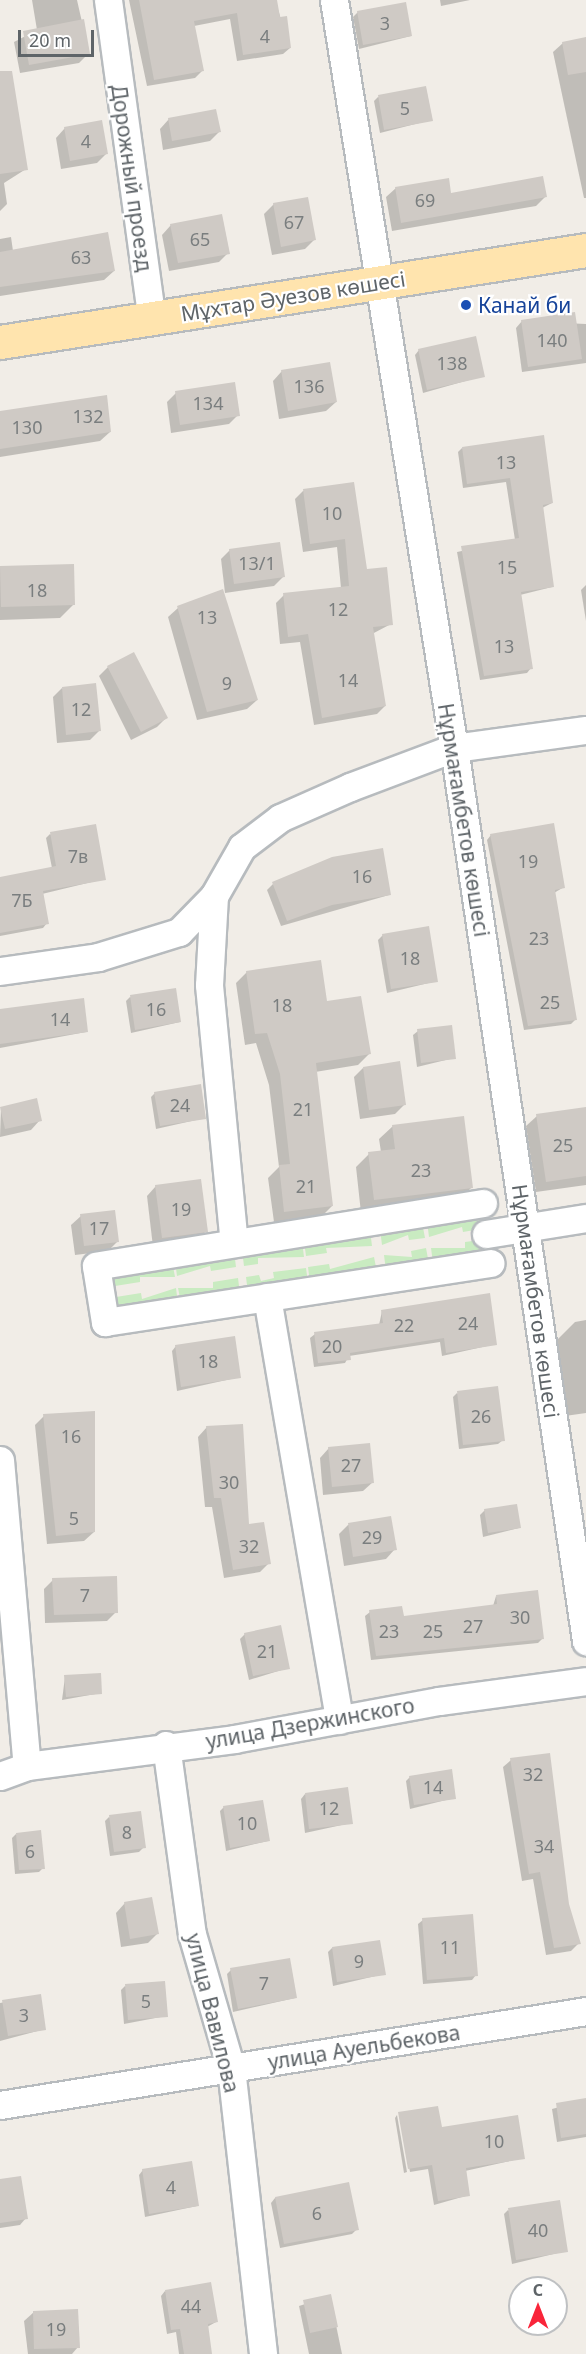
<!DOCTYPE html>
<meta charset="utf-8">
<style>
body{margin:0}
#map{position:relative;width:586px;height:2354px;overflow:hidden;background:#f1ede7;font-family:"Noto Sans",sans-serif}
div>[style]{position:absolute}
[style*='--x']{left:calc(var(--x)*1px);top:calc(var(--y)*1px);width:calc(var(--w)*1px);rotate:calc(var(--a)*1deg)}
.green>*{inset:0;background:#c9ebc1}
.shadow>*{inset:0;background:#0003}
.building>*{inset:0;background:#cfcac5}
.roads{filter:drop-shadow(2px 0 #b7bbbe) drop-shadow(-2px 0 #b7bbbe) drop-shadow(0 2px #b7bbbe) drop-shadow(0 -2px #b7bbbe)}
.minor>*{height:27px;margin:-13.5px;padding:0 13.5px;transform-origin:13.5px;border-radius:13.5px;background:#fff}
.major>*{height:33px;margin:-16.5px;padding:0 16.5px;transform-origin:16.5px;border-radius:16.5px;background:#ffe4ae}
.dots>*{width:16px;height:16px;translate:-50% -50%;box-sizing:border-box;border:3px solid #fff;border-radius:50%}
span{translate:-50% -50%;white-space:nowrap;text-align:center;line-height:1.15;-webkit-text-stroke:4.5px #fff;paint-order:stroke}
.number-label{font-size:18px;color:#7a7e7f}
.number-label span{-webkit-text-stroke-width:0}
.street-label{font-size:21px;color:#5e6468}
.transit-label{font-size:21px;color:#164399}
.left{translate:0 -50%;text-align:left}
.north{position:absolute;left:508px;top:2276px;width:60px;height:60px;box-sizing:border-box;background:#fff;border:2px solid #bfc1c3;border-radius:50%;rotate:0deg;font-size:16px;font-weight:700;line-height:24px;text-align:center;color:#5e6468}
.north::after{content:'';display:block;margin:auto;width:21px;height:27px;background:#f9253a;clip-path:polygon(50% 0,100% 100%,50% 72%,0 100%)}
.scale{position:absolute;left:18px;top:30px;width:76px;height:27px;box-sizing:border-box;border:3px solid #5e6468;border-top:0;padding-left:8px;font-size:18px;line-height:21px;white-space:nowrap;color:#5e6468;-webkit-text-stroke:4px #fff;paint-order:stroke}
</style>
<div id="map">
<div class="green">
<i style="clip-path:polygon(484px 1212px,486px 1228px,463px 1232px,462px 1227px,429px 1237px,427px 1221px)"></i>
<i style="clip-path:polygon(422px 1222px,425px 1238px,409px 1240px,408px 1235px,382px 1245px,380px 1229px)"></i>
<i style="clip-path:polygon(370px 1230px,372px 1246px,326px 1248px,327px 1253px,306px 1256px,304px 1241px)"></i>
<i style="clip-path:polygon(488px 1239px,491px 1254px,433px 1263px,431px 1248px,465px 1248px,465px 1242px)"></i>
<i style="clip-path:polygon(302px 1241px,304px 1257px,258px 1258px,258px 1264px,244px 1266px,242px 1250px)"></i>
<i style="clip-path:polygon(426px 1248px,429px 1264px,386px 1271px,384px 1255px,412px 1257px,411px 1251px)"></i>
<i style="clip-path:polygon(234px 1251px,236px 1267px,211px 1271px,210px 1266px,177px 1276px,175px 1261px)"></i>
<i style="clip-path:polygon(374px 1257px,377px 1272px,310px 1283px,308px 1267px,329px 1264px,330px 1269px)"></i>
<i style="clip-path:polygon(172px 1261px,175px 1277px,140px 1277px,140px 1282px,115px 1286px,113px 1270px)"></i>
<i style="clip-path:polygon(306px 1268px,308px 1283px,248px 1293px,246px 1277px,259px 1275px,261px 1281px,274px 1278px,273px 1272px)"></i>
<i style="clip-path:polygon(238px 1278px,240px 1294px,181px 1303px,178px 1288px,213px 1288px,213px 1282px)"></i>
<i style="clip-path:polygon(176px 1288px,178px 1304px,119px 1313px,116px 1297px,141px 1293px,142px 1299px)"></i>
</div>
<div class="shadow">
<i style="clip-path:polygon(32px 0,77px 0,89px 53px,79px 63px,20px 73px,14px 42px,37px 30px)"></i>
<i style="clip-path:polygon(129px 0,275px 0,290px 48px,283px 54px,237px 61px,230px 19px,194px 26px,202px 71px,195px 78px,147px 86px)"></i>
<i style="clip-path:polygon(440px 0,470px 0,441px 6px)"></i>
<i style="clip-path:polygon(358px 12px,411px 36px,359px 49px,353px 17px)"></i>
<i style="clip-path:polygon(586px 39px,586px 198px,584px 198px,553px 52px,563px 43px)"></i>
<i style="clip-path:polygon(0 78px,26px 169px,4px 183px,7px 204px,0 211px)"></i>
<i style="clip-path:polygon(378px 97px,431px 120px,380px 133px,374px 101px)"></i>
<i style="clip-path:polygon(169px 119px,219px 132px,210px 141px,163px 150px,160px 129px)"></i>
<i style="clip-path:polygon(65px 128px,106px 154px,97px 163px,61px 169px,56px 138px)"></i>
<i style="clip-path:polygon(396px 188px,450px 194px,545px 197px,536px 206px,392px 231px,386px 197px)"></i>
<i style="clip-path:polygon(274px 204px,314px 240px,305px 249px,272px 255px,264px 214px)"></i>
<i style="clip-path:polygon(171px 225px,228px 253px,219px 262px,169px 271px,162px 235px)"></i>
<i style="clip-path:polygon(11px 237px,13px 251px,114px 271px,104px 280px,0 296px,0 239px)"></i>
<i style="clip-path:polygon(522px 321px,586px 324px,586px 363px,522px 372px,516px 328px)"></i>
<i style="clip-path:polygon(419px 350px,483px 376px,423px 393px,415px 355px)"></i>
<i style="clip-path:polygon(282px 371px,336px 402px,326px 411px,279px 419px,273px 381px)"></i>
<i style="clip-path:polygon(176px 393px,238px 415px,229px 424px,171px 433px,167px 402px)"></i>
<i style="clip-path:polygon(0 417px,110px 432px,100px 441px,0 457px)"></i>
<i style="clip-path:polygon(462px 448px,552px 503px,542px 508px,552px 587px,520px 595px,531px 668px,527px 673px,480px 680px,457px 552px,515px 540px,506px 482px,463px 488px,458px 452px)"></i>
<i style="clip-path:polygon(353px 483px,366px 570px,391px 624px,372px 634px,385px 706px,377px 714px,314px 725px,300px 642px,280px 644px,276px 603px,284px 595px,341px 588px,337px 547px,303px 552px,295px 499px,303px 491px)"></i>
<i style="clip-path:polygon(230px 550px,283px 577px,274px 586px,225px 593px,221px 559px)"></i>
<i style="clip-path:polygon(0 567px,73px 605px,60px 618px,0 620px)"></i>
<i style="clip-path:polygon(586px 585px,586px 621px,581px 590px)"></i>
<i style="clip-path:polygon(178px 608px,257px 700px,247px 709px,197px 720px,168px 617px)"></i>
<i style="clip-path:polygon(108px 667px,166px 718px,157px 727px,131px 740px,99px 676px)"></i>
<i style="clip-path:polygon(62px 688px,99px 731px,90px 740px,57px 743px,53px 697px)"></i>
<i style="clip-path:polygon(50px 834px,104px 879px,42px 894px,47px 923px,43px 928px,0 936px,0 878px,52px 868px,46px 838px)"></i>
<i style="clip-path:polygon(491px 835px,564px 887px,554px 893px,576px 1019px,571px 1024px,524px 1030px,487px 840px)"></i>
<i style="clip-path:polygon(273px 884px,389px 895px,281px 926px,267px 890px)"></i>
<i style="clip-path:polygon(383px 935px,437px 981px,387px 993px,378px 940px)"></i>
<i style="clip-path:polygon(247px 972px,326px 1003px,369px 1054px,358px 1065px,315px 1072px,332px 1206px,321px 1217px,274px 1222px,268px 1178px,279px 1167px,269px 1085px,256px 1043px,245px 1045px,236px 983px)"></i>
<i style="clip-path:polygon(130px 997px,180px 1022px,131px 1033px,126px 1001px)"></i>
<i style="clip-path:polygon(0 1012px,86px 1032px,0 1048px)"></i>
<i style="clip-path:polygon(418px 1031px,454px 1058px,417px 1067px,413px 1035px)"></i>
<i style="clip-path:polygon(363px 1068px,405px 1104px,395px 1114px,360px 1119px,354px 1077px)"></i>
<i style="clip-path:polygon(155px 1093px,205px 1118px,156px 1129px,151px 1097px)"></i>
<i style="clip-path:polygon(1px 1108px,40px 1120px,31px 1130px,0 1137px)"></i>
<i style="clip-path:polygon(586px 1109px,586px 1185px,536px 1192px,526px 1126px,537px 1116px)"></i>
<i style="clip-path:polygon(393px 1126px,472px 1187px,458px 1201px,361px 1213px,356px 1167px,369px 1154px,381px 1152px,379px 1139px)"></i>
<i style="clip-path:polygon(156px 1186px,206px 1231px,197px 1241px,153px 1247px,147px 1196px)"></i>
<i style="clip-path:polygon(81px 1216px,117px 1242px,108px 1251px,75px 1255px,71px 1225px)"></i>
<i style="clip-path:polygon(382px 1311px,496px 1344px,442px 1356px,440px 1342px,349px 1356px,345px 1363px,314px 1367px,310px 1338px,315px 1334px,379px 1325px)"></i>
<i style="clip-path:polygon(586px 1320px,586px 1413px,565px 1416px,554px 1343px,575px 1322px)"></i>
<i style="clip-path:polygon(176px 1346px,240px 1377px,177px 1391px,172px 1351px)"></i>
<i style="clip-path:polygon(457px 1393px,503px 1440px,498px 1444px,459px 1449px,453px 1397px)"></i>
<i style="clip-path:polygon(94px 1413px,94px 1532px,84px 1541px,47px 1544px,35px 1425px,44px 1416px)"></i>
<i style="clip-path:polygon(207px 1427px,247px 1526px,269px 1563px,260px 1572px,224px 1578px,212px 1507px,205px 1507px,198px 1437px)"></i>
<i style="clip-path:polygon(329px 1448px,373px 1482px,363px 1491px,323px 1495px,320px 1458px)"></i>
<i style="clip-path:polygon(485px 1510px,519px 1528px,483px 1537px,480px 1515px)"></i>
<i style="clip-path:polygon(390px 1517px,395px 1549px,386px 1559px,344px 1566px,339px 1534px,348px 1525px)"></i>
<i style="clip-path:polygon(53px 1580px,116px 1612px,107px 1621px,45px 1623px,44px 1589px)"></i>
<i style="clip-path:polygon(496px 1596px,543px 1638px,538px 1643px,371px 1660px,365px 1616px,370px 1612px,402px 1618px,493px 1606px)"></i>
<i style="clip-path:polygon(245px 1634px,288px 1668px,249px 1680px,240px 1639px)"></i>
<i style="clip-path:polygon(65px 1677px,101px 1693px,62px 1700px)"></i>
<i style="clip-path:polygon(511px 1760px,568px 1904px,579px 1943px,571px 1951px,546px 1955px,533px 1879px,522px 1881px,503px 1767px)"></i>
<i style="clip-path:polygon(410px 1777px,454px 1798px,410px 1809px,406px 1781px)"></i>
<i style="clip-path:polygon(305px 1794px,351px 1823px,305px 1833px,301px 1799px)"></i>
<i style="clip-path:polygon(224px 1807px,268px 1841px,226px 1851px,220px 1811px)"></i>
<i style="clip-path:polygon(109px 1817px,144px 1847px,139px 1852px,110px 1856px,105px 1821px)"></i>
<i style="clip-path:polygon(16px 1834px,43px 1868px,39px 1872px,15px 1874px,12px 1838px)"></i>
<i style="clip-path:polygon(125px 1903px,157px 1934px,148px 1943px,121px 1947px,116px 1913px)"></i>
<i style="clip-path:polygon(423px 1920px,476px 1975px,472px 1980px,423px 1984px,418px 1924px)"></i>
<i style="clip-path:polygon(332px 1948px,384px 1974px,333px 1986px,328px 1952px)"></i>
<i style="clip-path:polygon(231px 1970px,295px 1998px,233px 2012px,227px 1974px)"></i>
<i style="clip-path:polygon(125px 1986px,166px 2016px,124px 2024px,121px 1990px)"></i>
<i style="clip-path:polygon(39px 1996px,45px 2029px,0 2041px,0 2003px)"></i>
<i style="clip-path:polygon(586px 2100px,586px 2137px,557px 2142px,552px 2109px)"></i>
<i style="clip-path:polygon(399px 2114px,441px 2128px,523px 2158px,465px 2171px,469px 2195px,434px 2205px,428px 2169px,410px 2172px)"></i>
<i style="clip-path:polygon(397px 2115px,407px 2172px,404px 2173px,395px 2118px)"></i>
<i style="clip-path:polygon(143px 2170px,197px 2206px,145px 2217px,139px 2175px)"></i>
<i style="clip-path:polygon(0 2181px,26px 2218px,20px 2225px,0 2228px)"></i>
<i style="clip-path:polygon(348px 2184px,357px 2229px,352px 2234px,280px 2248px,271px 2203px,275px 2198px)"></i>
<i style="clip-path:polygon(508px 2210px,566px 2251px,512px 2264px,504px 2214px)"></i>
<i style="clip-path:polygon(165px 2291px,216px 2322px,207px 2327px,210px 2354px,179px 2354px,176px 2332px,167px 2334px,161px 2296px)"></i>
<i style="clip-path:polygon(330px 2296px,342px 2354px,309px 2354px,299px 2306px)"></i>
<i style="clip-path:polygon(34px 2312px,78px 2347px,72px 2354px,28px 2354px,24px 2321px)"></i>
</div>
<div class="building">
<i style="clip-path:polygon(139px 0,277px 0,280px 17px,287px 16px,291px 48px,243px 55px,237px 13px,194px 21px,204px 71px,154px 80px)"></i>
<i style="clip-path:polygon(406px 2px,412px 36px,363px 45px,357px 11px)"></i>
<i style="clip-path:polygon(84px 19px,90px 54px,29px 65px,23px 31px)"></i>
<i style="clip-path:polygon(586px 37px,586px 72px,568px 75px,562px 42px)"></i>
<i style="clip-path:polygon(0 71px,12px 71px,28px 170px,0 174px)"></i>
<i style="clip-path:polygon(426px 86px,433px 121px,384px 130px,378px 95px)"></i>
<i style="clip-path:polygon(216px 109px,221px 132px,172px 141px,168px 118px)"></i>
<i style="clip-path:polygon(102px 120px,108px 154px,70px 161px,64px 127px)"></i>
<i style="clip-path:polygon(543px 176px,547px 197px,401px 223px,395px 187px,449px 178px,451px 193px)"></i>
<i style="clip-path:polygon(308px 197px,316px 240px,281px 247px,273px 203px)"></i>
<i style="clip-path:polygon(222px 214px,230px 254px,178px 263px,170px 224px)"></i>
<i style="clip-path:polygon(108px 232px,115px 271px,0 287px,0 252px)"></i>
<i style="clip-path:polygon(575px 312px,582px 359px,528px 367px,521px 320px)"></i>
<i style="clip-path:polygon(476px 336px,485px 377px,427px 390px,418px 349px)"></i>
<i style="clip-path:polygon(330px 362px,337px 402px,288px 411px,281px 370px)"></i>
<i style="clip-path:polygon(235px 382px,240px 416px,180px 425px,175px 391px)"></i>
<i style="clip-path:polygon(107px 395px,111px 432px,0 449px,0 411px)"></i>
<i style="clip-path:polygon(544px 435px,553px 503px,543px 505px,554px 587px,521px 592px,533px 669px,484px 676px,461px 546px,519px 538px,510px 478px,467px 484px,462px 447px)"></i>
<i style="clip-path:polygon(354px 482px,367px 569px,387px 567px,393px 625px,373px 627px,386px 706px,322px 718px,308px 634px,288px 637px,283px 593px,349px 586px,345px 539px,310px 544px,303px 489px)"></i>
<i style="clip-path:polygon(280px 542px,285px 577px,234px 584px,229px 549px)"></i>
<i style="clip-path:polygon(74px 564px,75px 605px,1px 607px,0 566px)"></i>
<i style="clip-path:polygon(223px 589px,258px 700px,207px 712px,177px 606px)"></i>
<i style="clip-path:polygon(134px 652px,168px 718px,141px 732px,107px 666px)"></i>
<i style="clip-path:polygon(96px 683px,101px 731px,66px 735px,62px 687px)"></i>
<i style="clip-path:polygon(554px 823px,565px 888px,555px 890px,577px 1020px,528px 1026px,490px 834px)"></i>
<i style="clip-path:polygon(96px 824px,106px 880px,43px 891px,49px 924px,0 933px,0 877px,56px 866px,50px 832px)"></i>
<i style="clip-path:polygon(383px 848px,391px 895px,332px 905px,287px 921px,272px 882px,332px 857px)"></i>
<i style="clip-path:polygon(429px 926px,438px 982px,391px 989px,382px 934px)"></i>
<i style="clip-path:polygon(321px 960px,327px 1001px,361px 996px,371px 1054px,316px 1063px,333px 1206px,284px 1212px,279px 1165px,290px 1164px,280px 1074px,267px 1033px,255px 1034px,246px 971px)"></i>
<i style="clip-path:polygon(176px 988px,181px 1022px,135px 1030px,130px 995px)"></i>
<i style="clip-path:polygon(84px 998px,88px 1032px,0 1044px,0 1009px)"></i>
<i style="clip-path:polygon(452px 1025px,456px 1059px,421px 1063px,417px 1029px)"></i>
<i style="clip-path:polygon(400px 1061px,406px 1105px,369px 1110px,363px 1067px)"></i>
<i style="clip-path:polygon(201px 1084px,206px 1119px,160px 1126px,154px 1092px)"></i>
<i style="clip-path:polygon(37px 1098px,42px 1121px,5px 1129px,0 1107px)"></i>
<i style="clip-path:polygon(586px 1107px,586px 1176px,546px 1182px,536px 1114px)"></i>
<i style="clip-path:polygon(464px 1116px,473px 1188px,374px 1200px,368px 1152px,395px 1149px,392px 1125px)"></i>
<i style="clip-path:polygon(201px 1179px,208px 1232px,162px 1238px,155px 1185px)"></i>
<i style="clip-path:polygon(115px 1210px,119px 1242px,84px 1246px,80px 1214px)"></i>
<i style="clip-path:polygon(490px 1293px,497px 1345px,446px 1353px,444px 1338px,350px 1353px,351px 1360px,318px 1363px,314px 1332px,383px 1323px,381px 1310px)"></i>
<i style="clip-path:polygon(235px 1336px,241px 1378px,181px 1387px,175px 1345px)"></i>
<i style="clip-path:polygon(498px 1386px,505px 1441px,463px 1445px,457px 1391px)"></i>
<i style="clip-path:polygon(95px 1411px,95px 1532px,56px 1536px,43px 1414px)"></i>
<i style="clip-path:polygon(243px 1424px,249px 1524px,264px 1522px,271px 1564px,233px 1570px,221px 1498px,214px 1498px,206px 1426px)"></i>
<i style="clip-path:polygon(370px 1443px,374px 1483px,332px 1487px,328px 1447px)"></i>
<i style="clip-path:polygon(517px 1504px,521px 1528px,488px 1533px,484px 1509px)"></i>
<i style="clip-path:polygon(391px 1516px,397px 1550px,353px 1557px,348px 1523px)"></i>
<i style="clip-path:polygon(117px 1576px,118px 1613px,54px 1615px,52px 1578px)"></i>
<i style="clip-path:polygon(538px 1590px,544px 1639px,376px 1656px,369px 1610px,402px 1606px,404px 1616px,497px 1604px,496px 1595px)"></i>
<i style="clip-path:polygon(281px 1625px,290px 1669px,253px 1676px,244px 1633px)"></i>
<i style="clip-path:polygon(101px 1673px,102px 1694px,66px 1697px,64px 1675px)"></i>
<i style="clip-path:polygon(550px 1753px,569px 1904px,581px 1944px,554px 1948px,540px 1872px,529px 1874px,510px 1758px)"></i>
<i style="clip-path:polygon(452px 1769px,456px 1799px,414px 1805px,409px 1776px)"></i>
<i style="clip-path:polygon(348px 1787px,353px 1824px,309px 1829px,305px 1793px)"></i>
<i style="clip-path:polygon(263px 1800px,270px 1841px,230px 1848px,223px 1806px)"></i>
<i style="clip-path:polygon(141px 1811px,146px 1848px,114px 1852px,109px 1815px)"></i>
<i style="clip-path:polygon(41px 1830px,45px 1869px,19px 1870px,16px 1833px)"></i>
<i style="clip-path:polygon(152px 1897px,159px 1934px,130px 1939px,124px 1902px)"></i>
<i style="clip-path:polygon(473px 1914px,478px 1976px,427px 1980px,422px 1918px)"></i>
<i style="clip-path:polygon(380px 1940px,386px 1975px,337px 1982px,332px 1947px)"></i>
<i style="clip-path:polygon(290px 1958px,297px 1998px,238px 2009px,230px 1968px)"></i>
<i style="clip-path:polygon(165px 1981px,168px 2017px,128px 2020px,125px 1984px)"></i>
<i style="clip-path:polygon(41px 1994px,46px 2030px,8px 2036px,2px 2000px)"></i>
<i style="clip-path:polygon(586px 2098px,586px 2134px,561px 2138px,556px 2103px)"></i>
<i style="clip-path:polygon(438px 2106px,442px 2127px,518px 2115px,525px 2159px,466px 2168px,470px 2196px,438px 2201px,432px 2165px,408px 2169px,398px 2112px)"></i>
<i style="clip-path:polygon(192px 2161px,199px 2206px,149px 2214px,142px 2169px)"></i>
<i style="clip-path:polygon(21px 2176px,28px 2219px,0 2223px,0 2179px)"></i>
<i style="clip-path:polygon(349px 2182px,359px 2230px,284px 2244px,275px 2197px)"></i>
<i style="clip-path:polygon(560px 2200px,568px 2252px,516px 2260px,508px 2208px)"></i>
<i style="clip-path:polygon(211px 2282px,218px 2322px,208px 2324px,212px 2354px,184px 2354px,180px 2329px,171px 2330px,165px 2290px)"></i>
<i style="clip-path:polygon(331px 2294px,338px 2327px,310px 2333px,303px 2300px)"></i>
<i style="clip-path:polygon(78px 2309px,80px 2348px,34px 2349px,33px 2311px)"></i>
</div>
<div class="roads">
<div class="minor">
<i style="--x:108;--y:0;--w:323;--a:82.2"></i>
<i style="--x:334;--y:0;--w:758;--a:80.89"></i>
<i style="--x:454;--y:748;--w:903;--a:81.59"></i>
<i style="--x:214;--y:896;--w:89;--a:93.2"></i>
<i style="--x:209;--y:985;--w:259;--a:84.5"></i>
<i style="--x:0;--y:971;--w:99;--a:-8.1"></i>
<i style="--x:98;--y:957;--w:85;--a:-17.2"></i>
<i style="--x:179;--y:932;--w:50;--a:-45.8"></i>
<i style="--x:214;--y:896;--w:56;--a:-60.3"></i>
<i style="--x:242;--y:847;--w:48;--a:-37.3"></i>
<i style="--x:280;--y:818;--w:77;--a:-23.9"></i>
<i style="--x:350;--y:787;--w:111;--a:-20.6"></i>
<i style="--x:454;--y:748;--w:133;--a:-7.8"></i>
<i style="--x:483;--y:1203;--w:392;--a:170.8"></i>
<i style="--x:96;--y:1266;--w:57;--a:80.9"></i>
<i style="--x:105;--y:1322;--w:390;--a:-8.7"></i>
<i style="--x:486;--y:1234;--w:101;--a:-9.1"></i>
<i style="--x:267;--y:1297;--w:429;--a:80.3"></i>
<i style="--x:0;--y:1460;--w:307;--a:85"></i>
<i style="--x:166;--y:1745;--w:191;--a:82.2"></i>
<i style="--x:192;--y:1934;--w:140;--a:73.8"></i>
<i style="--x:231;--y:2068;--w:288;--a:83.6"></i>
<i style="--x:0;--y:1776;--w:29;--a:-20"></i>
<i style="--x:27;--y:1766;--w:209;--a:-7.4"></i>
<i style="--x:234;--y:1739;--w:208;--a:-10.5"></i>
<i style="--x:439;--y:1701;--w:148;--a:-7.7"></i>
<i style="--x:0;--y:2105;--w:593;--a:-9.11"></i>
</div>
<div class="major">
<i style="--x:0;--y:342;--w:593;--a:-8.92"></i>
</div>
</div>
<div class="dots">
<i style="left:466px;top:305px;background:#1a4fb4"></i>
</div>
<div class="number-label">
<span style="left:385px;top:23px">3</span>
<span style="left:265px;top:36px">4</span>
<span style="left:405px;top:108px">5</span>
<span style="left:86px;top:141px">4</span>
<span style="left:425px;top:200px">69</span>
<span style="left:294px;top:222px">67</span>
<span style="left:200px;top:239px">65</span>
<span style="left:81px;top:257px">63</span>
<span style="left:552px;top:340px">140</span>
<span style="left:452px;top:363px">138</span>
<span style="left:309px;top:386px">136</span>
<span style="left:208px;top:403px">134</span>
<span style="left:88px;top:416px">132</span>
<span style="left:27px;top:427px">130</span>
<span style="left:506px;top:462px">13</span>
<span style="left:332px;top:513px">10</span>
<span style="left:257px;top:563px">13/1</span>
<span style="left:507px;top:567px">15</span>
<span style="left:37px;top:590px">18</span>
<span style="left:338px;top:609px">12</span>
<span style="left:207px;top:617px">13</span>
<span style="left:504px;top:646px">13</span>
<span style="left:348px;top:680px">14</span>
<span style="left:227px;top:683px">9</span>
<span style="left:81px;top:709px">12</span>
<span style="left:78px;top:856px">7в</span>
<span style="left:528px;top:861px">19</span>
<span style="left:362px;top:876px">16</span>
<span style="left:22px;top:900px">7Б</span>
<span style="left:539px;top:938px">23</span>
<span style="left:410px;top:958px">18</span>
<span style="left:550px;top:1002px">25</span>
<span style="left:282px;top:1005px">18</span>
<span style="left:156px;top:1009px">16</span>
<span style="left:60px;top:1019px">14</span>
<span style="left:180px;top:1105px">24</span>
<span style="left:303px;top:1109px">21</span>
<span style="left:563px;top:1145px">25</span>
<span style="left:421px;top:1170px">23</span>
<span style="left:306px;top:1186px">21</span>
<span style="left:181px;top:1209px">19</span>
<span style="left:99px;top:1228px">17</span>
<span style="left:468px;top:1323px">24</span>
<span style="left:404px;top:1325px">22</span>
<span style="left:332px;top:1346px">20</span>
<span style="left:208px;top:1361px">18</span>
<span style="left:481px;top:1416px">26</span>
<span style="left:71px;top:1436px">16</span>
<span style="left:351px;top:1465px">27</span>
<span style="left:229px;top:1482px">30</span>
<span style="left:74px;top:1518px">5</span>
<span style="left:372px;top:1537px">29</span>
<span style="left:249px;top:1546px">32</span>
<span style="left:85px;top:1595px">7</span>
<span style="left:520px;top:1617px">30</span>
<span style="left:473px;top:1626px">27</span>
<span style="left:389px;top:1631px">23</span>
<span style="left:433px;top:1631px">25</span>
<span style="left:267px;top:1651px">21</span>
<span style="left:533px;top:1774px">32</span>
<span style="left:433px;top:1787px">14</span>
<span style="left:329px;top:1808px">12</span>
<span style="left:247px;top:1823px">10</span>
<span style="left:127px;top:1832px">8</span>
<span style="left:544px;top:1846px">34</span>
<span style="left:30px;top:1851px">6</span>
<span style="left:450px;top:1947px">11</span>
<span style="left:359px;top:1961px">9</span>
<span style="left:264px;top:1983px">7</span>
<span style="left:146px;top:2001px">5</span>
<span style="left:24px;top:2015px">3</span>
<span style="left:494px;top:2141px">10</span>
<span style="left:171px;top:2187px">4</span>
<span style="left:317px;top:2213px">6</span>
<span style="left:538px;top:2230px">40</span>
<span style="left:191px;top:2306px">44</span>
<span style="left:56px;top:2329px">19</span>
</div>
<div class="street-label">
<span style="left:132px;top:178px;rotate:82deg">Дорожный проезд</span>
<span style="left:293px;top:296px;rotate:-9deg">Мұхтар Әуезов көшесі</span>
<span style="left:464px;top:820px;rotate:81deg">Нұрмағамбетов көшесі</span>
<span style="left:536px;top:1301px;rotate:82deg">Нұрмағамбетов көшесі</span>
<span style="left:310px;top:1723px;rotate:-10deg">улица Дзержинского</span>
<span style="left:213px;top:2013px;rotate:76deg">улица Вавилова</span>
<span style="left:364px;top:2047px;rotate:-9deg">улица Ауельбекова</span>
</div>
<div class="transit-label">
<span class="left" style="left:478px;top:305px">Канай би</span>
</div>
<div class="north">С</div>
<div class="scale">20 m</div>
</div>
